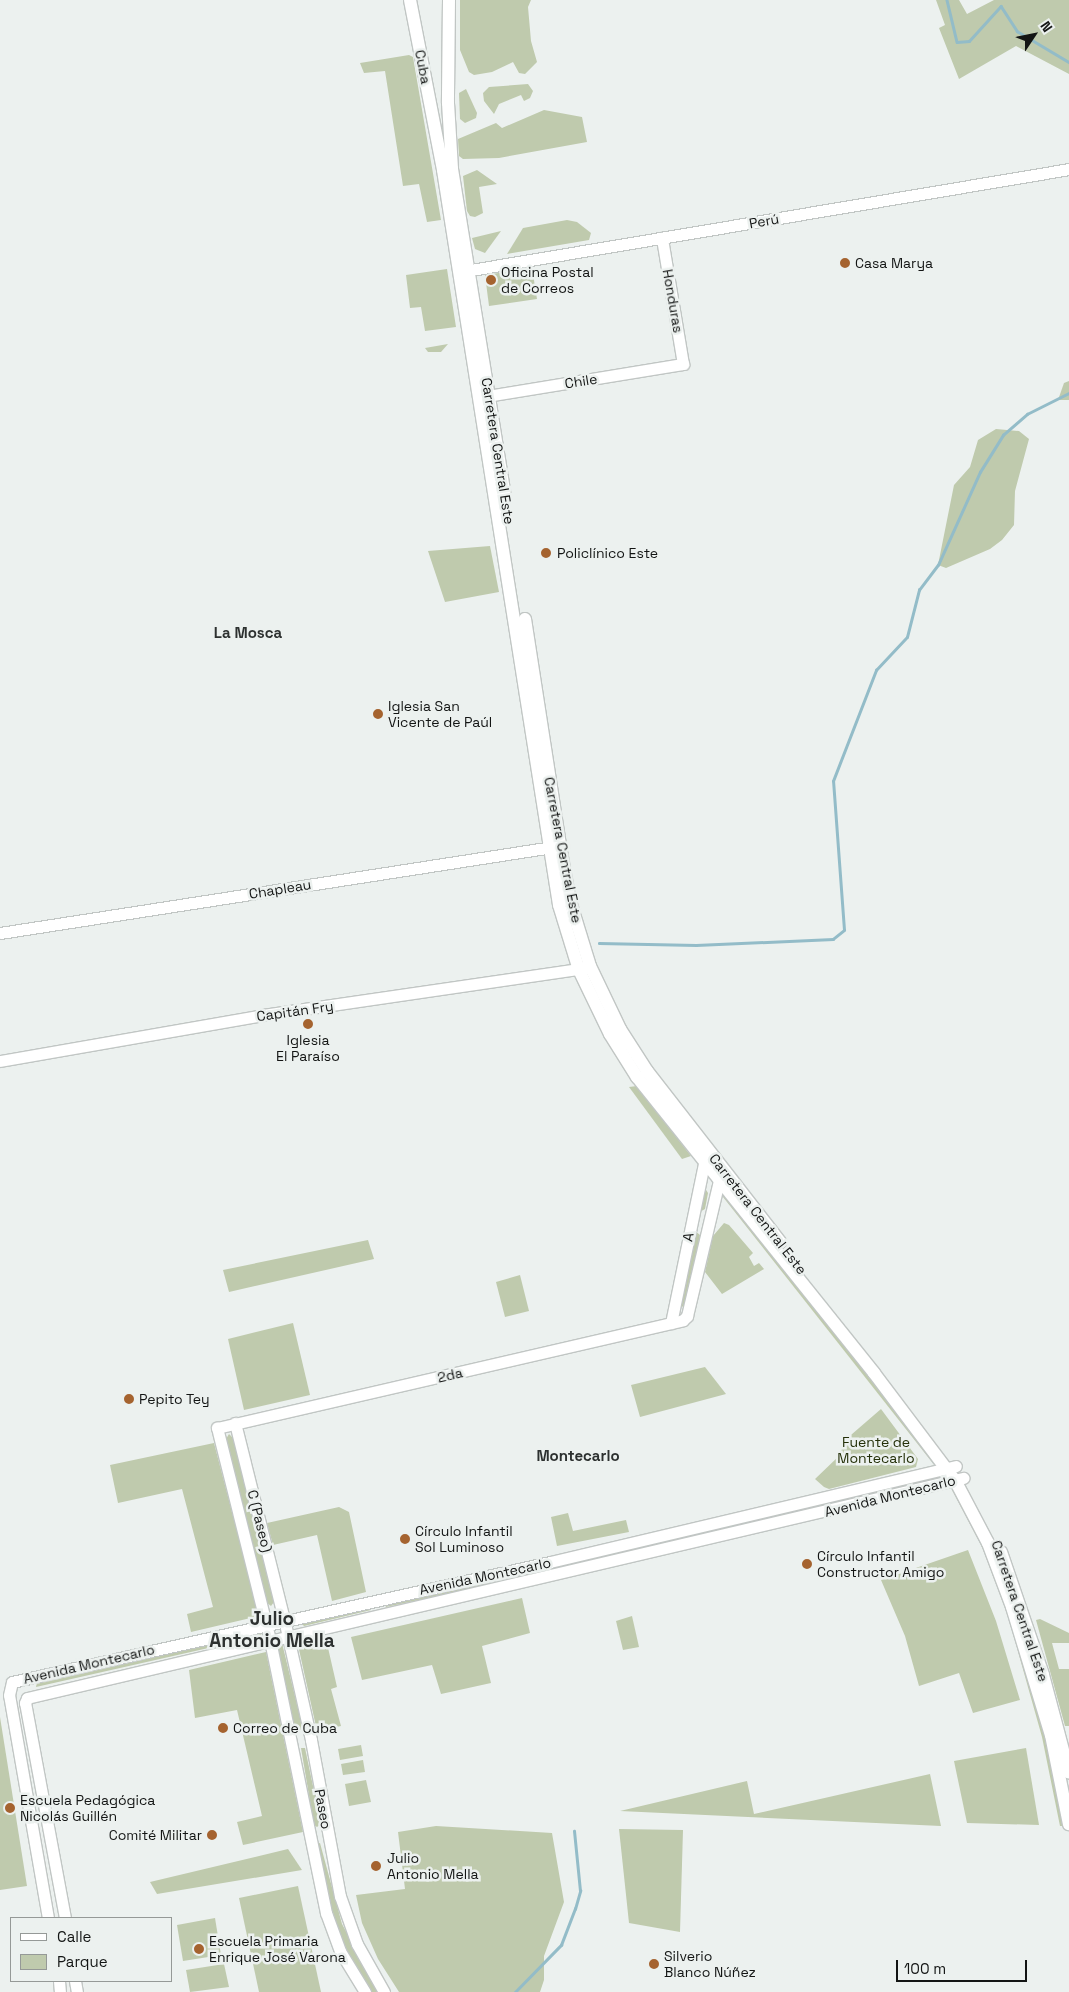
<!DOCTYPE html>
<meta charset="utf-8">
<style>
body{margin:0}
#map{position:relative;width:1069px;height:1992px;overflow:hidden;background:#ecf1ef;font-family:"Space Grotesk",sans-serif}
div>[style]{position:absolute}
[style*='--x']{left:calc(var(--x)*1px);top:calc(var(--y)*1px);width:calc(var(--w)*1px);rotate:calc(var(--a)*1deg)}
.green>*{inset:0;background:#bfcaad}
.stream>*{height:2.5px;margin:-1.25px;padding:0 1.25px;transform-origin:1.25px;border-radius:1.25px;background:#93bcc8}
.roads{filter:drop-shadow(1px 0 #c1c6c4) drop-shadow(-1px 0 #c1c6c4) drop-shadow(0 1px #c1c6c4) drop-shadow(0 -1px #c1c6c4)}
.secondary>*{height:11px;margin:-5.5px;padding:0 5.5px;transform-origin:5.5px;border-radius:5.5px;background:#fff}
.primary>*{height:12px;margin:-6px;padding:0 6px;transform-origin:6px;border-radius:6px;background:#fff}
.dots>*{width:14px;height:14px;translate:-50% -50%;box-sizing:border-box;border:2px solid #ecf1ef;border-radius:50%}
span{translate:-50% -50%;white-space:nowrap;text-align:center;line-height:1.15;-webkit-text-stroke:5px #ecf1ef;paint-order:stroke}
.street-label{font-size:14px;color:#131514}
.poi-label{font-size:14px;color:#131514}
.left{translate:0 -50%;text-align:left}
.right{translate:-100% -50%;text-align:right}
.park-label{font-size:14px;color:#243009}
.neighbourhood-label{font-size:15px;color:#2d3130;font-weight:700}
.district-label{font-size:19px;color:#2d3130;font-weight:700}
.legend{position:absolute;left:10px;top:1917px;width:162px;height:65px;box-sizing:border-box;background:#ecf1ef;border:1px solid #959997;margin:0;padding:6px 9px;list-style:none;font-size:15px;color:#131514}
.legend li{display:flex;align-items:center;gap:10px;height:25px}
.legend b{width:25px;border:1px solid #959997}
.north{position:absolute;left:1009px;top:10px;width:50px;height:50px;-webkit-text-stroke:4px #ecf1ef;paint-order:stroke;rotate:56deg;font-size:14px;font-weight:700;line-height:20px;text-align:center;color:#131514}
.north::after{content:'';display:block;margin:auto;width:18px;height:22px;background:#131514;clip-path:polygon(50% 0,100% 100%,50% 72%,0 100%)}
.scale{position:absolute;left:896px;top:1960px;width:131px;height:22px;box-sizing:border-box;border:2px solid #131514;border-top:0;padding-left:6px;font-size:15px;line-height:18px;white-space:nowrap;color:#131514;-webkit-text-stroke:4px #ecf1ef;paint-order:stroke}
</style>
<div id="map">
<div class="green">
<i style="clip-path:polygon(460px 0,531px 0,528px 7px,531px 41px,537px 62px,525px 74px,519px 73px,513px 62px,492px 72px,474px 75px,469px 72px,460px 50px)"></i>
<i style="clip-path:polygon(936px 0,959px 0,967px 14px,994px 0,1069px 0,1069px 74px,1016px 46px,959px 79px,939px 28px,945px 25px)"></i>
<i style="clip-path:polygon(409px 55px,413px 57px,441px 220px,427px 222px,419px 184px,403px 186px,385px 71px,364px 73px,360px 63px)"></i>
<i style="clip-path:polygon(528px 84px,533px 91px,530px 98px,524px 101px,521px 95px,499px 104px,494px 114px,484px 101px,483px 93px,489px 87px)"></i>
<i style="clip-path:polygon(466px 89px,477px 113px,476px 118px,465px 123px,460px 119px,459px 93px)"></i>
<i style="clip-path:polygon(544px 110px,582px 117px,587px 142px,499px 158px,463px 159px,459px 156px,458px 139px,496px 123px,502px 128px)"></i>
<i style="clip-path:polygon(477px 170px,497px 184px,479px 187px,483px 213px,475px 217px,470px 216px,467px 211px,463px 176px)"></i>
<i style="clip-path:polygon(567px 220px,577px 222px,591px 233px,589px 240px,507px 254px,523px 228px)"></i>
<i style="clip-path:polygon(501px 231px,485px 253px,475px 249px,472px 238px)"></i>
<i style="clip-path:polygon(532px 268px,537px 299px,489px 306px,485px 275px)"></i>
<i style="clip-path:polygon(447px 269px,456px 327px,425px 331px,421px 307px,410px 308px,406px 275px)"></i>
<i style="clip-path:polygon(448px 344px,441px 352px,428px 352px,425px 348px)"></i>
<i style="clip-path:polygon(1069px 381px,1069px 400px,1058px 400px,1064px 383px)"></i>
<i style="clip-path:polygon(996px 429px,1019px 431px,1029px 439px,1015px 491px,1014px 525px,1002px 540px,990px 549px,946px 568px,938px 565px,954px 485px,970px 467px,978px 440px)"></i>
<i style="clip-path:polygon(490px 546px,499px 592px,445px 602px,428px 551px)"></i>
<i style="clip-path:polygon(637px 1086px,691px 1156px,682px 1159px,629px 1087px)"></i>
<i style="clip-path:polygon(703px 1185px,708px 1193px,705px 1209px,698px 1213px)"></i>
<i style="clip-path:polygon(724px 1194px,795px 1282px,937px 1464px,935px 1466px,723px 1197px)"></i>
<i style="clip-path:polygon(724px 1223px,729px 1225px,753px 1253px,749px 1257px,754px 1266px,759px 1263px,764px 1269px,722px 1294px,705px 1272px,713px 1236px)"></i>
<i style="clip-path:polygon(695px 1231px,700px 1235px,685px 1306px,681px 1307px)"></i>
<i style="clip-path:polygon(368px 1240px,374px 1259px,229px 1292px,223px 1270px)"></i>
<i style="clip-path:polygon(520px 1275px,529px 1311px,505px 1317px,496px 1282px)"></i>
<i style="clip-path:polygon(293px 1323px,310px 1395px,244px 1410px,228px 1339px)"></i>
<i style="clip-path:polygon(705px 1367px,726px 1394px,640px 1417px,631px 1385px)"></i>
<i style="clip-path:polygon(881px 1409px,918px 1459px,916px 1467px,829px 1489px,824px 1487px,815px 1479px,840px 1455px,844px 1441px)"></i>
<i style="clip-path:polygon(229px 1434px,233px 1438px,274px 1602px,271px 1606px,266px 1602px,226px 1439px)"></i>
<i style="clip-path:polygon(214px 1443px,259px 1616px,191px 1632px,187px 1614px,213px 1607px,182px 1489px,118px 1503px,110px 1465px)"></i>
<i style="clip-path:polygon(932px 1478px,934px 1482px,835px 1505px,831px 1502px)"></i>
<i style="clip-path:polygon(955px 1489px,985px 1546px,1011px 1616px,1046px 1738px,1063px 1826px,1060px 1826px,1042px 1737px,1008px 1616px,982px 1547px,952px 1490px)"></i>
<i style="clip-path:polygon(818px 1505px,820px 1509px,565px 1568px,565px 1564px)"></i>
<i style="clip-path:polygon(339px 1507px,349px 1512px,366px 1592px,332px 1601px,317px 1535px,273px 1545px,267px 1523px)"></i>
<i style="clip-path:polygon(568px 1513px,573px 1531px,626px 1520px,629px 1532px,557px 1546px,551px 1517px)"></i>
<i style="clip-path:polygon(968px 1550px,996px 1621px,1020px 1700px,973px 1713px,959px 1673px,919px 1686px,905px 1636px,881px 1580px)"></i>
<i style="clip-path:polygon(549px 1567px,551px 1572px,386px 1607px,385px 1604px)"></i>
<i style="clip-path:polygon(522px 1598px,530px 1633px,482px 1646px,491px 1683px,441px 1694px,432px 1665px,362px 1680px,351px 1637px)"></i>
<i style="clip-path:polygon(370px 1607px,371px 1610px,304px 1626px,301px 1623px)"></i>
<i style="clip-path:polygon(632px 1616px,639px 1647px,623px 1650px,616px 1621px)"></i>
<i style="clip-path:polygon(1040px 1619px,1069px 1633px,1069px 1643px,1052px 1643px,1059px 1669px,1069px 1669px,1069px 1726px,1065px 1726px,1036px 1620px)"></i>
<i style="clip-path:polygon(262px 1631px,261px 1636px,36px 1687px,37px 1682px)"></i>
<i style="clip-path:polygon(326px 1639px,337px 1687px,331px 1689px,341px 1726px,317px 1731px,298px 1645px)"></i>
<i style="clip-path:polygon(282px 1643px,303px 1729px,299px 1732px,295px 1730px,276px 1646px)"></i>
<i style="clip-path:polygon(266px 1652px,303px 1832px,243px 1845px,237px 1822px,262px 1816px,237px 1710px,195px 1718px,189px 1670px)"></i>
<i style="clip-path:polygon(0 1717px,27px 1886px,0 1890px)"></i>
<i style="clip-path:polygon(361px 1745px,363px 1756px,340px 1760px,338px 1749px)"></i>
<i style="clip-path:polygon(301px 1748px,305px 1748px,321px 1824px,317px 1827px,314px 1825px)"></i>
<i style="clip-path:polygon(1026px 1748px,1039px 1825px,967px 1823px,954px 1761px)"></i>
<i style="clip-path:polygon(363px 1760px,365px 1772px,343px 1775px,341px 1764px)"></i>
<i style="clip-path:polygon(930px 1774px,941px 1826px,620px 1811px,747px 1781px,754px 1814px)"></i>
<i style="clip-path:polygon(366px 1780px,371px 1802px,349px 1806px,345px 1784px)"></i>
<i style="clip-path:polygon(436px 1826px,552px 1833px,564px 1902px,544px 1956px,544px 1980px,540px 1992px,399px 1992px,378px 1959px,362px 1923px,356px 1895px,405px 1889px,398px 1832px)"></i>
<i style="clip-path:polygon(619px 1829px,683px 1830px,680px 1932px,629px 1923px)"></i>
<i style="clip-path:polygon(320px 1843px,342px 1924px,378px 1992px,369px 1992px,344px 1949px,326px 1896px,317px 1844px)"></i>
<i style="clip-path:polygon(288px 1849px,302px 1870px,157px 1894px,150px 1882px)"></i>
<i style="clip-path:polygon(298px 1886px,321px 1992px,259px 1992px,239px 1898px)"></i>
<i style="clip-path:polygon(215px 1918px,221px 1955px,183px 1961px,177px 1925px)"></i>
<i style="clip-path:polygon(224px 1964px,229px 1987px,190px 1992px,186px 1970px)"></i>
</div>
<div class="stream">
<i style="--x:947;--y:0;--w:43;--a:76.6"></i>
<i style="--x:957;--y:42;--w:12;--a:-5"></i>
<i style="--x:969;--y:41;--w:47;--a:-47.6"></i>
<i style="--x:1001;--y:6;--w:30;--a:57"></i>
<i style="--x:1017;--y:31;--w:61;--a:30.8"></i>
<i style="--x:599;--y:943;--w:97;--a:1.2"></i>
<i style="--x:696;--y:945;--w:137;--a:-2.5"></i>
<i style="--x:833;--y:939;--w:14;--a:-39"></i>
<i style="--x:844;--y:930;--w:149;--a:-94.2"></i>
<i style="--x:833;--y:781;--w:119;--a:-68.8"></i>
<i style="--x:876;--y:670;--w:45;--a:-46.8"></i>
<i style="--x:907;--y:637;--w:49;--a:-75.7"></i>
<i style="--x:919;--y:590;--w:31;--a:-53"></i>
<i style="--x:938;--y:565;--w:102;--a:-65.7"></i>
<i style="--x:980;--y:472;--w:44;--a:-58.1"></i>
<i style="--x:1003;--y:435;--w:32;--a:-41"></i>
<i style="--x:1027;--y:414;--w:47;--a:-26.6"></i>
<i style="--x:515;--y:1992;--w:66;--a:-45.6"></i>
<i style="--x:561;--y:1945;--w:39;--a:-69"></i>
<i style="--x:575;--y:1909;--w:19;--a:-74"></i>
<i style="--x:580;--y:1891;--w:60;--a:-95.7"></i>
</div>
<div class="roads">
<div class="secondary">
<i style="--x:459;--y:272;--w:619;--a:-9.58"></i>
<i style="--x:481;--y:397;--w:205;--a:-9.3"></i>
<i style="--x:683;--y:364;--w:128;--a:-99.5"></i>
<i style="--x:0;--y:933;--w:566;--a:-8.85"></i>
<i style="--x:0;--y:1061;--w:267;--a:-9.9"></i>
<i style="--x:263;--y:1015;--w:326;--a:-8.3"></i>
<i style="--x:671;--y:1323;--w:173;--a:-78.3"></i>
<i style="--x:235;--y:1423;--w:202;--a:76"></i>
<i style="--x:284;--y:1619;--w:124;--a:77.4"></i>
<i style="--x:311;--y:1740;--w:159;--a:79.5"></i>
<i style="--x:340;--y:1896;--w:51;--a:70.5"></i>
<i style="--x:357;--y:1944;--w:55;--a:60.6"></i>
<i style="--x:48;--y:1918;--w:226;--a:-99.9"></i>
<i style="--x:9;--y:1695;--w:13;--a:-77"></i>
<i style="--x:12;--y:1682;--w:551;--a:-12.57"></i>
<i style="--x:550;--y:1562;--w:417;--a:-13.3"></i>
<i style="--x:65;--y:1918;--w:219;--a:-100.5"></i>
<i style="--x:25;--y:1703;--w:5;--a:-68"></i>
<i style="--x:27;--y:1698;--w:962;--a:-13.23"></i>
<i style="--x:59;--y:1981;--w:11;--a:85"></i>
<i style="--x:75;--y:1981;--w:11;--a:80"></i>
<i style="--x:365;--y:1992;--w:48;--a:-121.4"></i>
<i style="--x:340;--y:1951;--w:40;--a:-110.2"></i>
<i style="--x:326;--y:1913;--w:279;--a:-101.6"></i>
<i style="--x:270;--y:1640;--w:219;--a:-104"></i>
<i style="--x:217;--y:1428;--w:478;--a:-13"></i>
<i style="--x:683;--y:1320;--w:6;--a:-45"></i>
<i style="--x:687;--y:1316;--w:148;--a:-76.7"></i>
</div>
<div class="primary">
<i style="--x:410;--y:0;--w:173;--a:79"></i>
<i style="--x:443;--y:170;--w:744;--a:81.03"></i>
<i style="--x:559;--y:905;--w:68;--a:72.9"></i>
<i style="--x:579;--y:970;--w:71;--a:64.2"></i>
<i style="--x:610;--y:1034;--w:51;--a:57.9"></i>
<i style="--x:637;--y:1077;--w:379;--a:51.3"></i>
<i style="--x:874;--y:1373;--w:136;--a:53"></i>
<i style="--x:956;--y:1482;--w:69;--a:62.3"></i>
<i style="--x:988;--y:1543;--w:68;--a:69.4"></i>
<i style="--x:1012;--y:1607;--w:134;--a:73.1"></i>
<i style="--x:1051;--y:1735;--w:91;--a:78.6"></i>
<i style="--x:449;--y:0;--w:103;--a:90.6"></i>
<i style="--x:448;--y:103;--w:66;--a:86.5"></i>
<i style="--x:452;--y:169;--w:331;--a:80.8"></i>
<i style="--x:525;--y:619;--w:230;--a:81.2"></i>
<i style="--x:560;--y:846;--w:56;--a:79.7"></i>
<i style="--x:570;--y:901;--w:68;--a:72.9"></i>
<i style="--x:590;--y:966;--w:70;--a:64.5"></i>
<i style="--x:620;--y:1029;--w:50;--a:57.3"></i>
<i style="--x:647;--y:1071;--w:217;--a:52.1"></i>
<i style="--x:1001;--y:1552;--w:130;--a:71.1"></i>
<i style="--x:1043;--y:1675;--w:101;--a:75.1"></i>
</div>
</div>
<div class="dots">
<i style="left:845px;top:263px;background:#a5632f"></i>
<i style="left:491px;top:280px;background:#a5632f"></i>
<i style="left:546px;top:553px;background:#a5632f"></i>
<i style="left:378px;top:714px;background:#a5632f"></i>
<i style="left:308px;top:1024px;background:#a5632f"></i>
<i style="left:129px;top:1399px;background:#a5632f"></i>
<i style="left:405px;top:1539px;background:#a5632f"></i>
<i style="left:807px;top:1564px;background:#a5632f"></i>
<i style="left:223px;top:1728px;background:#a5632f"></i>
<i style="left:10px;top:1808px;background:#a5632f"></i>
<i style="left:212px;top:1835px;background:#a5632f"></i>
<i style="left:376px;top:1866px;background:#a5632f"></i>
<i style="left:199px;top:1949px;background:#a5632f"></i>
<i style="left:654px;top:1964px;background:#a5632f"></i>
</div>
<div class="street-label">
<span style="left:423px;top:67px;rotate:79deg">Cuba</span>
<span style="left:764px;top:221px;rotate:-10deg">Perú</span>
<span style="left:673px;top:301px;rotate:80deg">Honduras</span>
<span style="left:581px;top:381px;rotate:-9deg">Chile</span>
<span style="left:498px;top:451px;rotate:81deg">Carretera Central Este</span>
<span style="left:563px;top:850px;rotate:79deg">Carretera Central Este</span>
<span style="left:280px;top:889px;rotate:-9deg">Chapleau</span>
<span style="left:295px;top:1011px;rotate:-8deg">Capitán Fry</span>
<span style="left:758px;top:1214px;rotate:52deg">Carretera Central Este</span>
<span style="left:688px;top:1237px;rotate:-79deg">A</span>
<span style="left:450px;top:1375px;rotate:-13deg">2da</span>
<span style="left:890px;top:1496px;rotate:-14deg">Avenida Montecarlo</span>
<span style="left:260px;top:1521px;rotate:76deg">C (Paseo)</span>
<span style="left:485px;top:1576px;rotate:-12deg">Avenida Montecarlo</span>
<span style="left:1020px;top:1611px;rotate:71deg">Carretera Central Este</span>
<span style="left:89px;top:1664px;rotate:-13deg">Avenida Montecarlo</span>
<span style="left:323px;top:1809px;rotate:80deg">Paseo</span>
</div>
<div class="poi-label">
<span class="left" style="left:855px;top:263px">Casa Marya</span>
<span class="left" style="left:501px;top:280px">Oficina Postal<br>de Correos</span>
<span class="left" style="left:557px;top:553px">Policlínico Este</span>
<span class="left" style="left:388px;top:714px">Iglesia San<br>Vicente de Paúl</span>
<span style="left:308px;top:1048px">Iglesia<br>El Paraíso</span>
<span class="left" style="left:139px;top:1399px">Pepito Tey</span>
<span class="left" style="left:415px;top:1539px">Círculo Infantil<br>Sol Luminoso</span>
<span class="left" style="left:817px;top:1564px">Círculo Infantil<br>Constructor Amigo</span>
<span class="left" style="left:233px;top:1728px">Correo de Cuba</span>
<span class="left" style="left:20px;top:1808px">Escuela Pedagógica<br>Nicolás Guillén</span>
<span class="right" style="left:202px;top:1835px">Comité Militar</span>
<span class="left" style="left:387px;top:1866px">Julio<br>Antonio Mella</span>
<span class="left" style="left:209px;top:1949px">Escuela Primaria<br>Enrique José Varona</span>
<span class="left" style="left:664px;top:1964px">Silverio<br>Blanco Núñez</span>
</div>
<div class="park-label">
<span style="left:876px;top:1450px">Fuente de<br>Montecarlo</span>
</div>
<div class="neighbourhood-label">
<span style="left:248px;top:633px">La Mosca</span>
<span style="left:578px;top:1456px">Montecarlo</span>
</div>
<div class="district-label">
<span style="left:272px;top:1630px">Julio<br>Antonio Mella</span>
</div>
<ul class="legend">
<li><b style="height:6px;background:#fff"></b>Calle</li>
<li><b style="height:14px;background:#bfcaad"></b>Parque</li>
</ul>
<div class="north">N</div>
<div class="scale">100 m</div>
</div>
